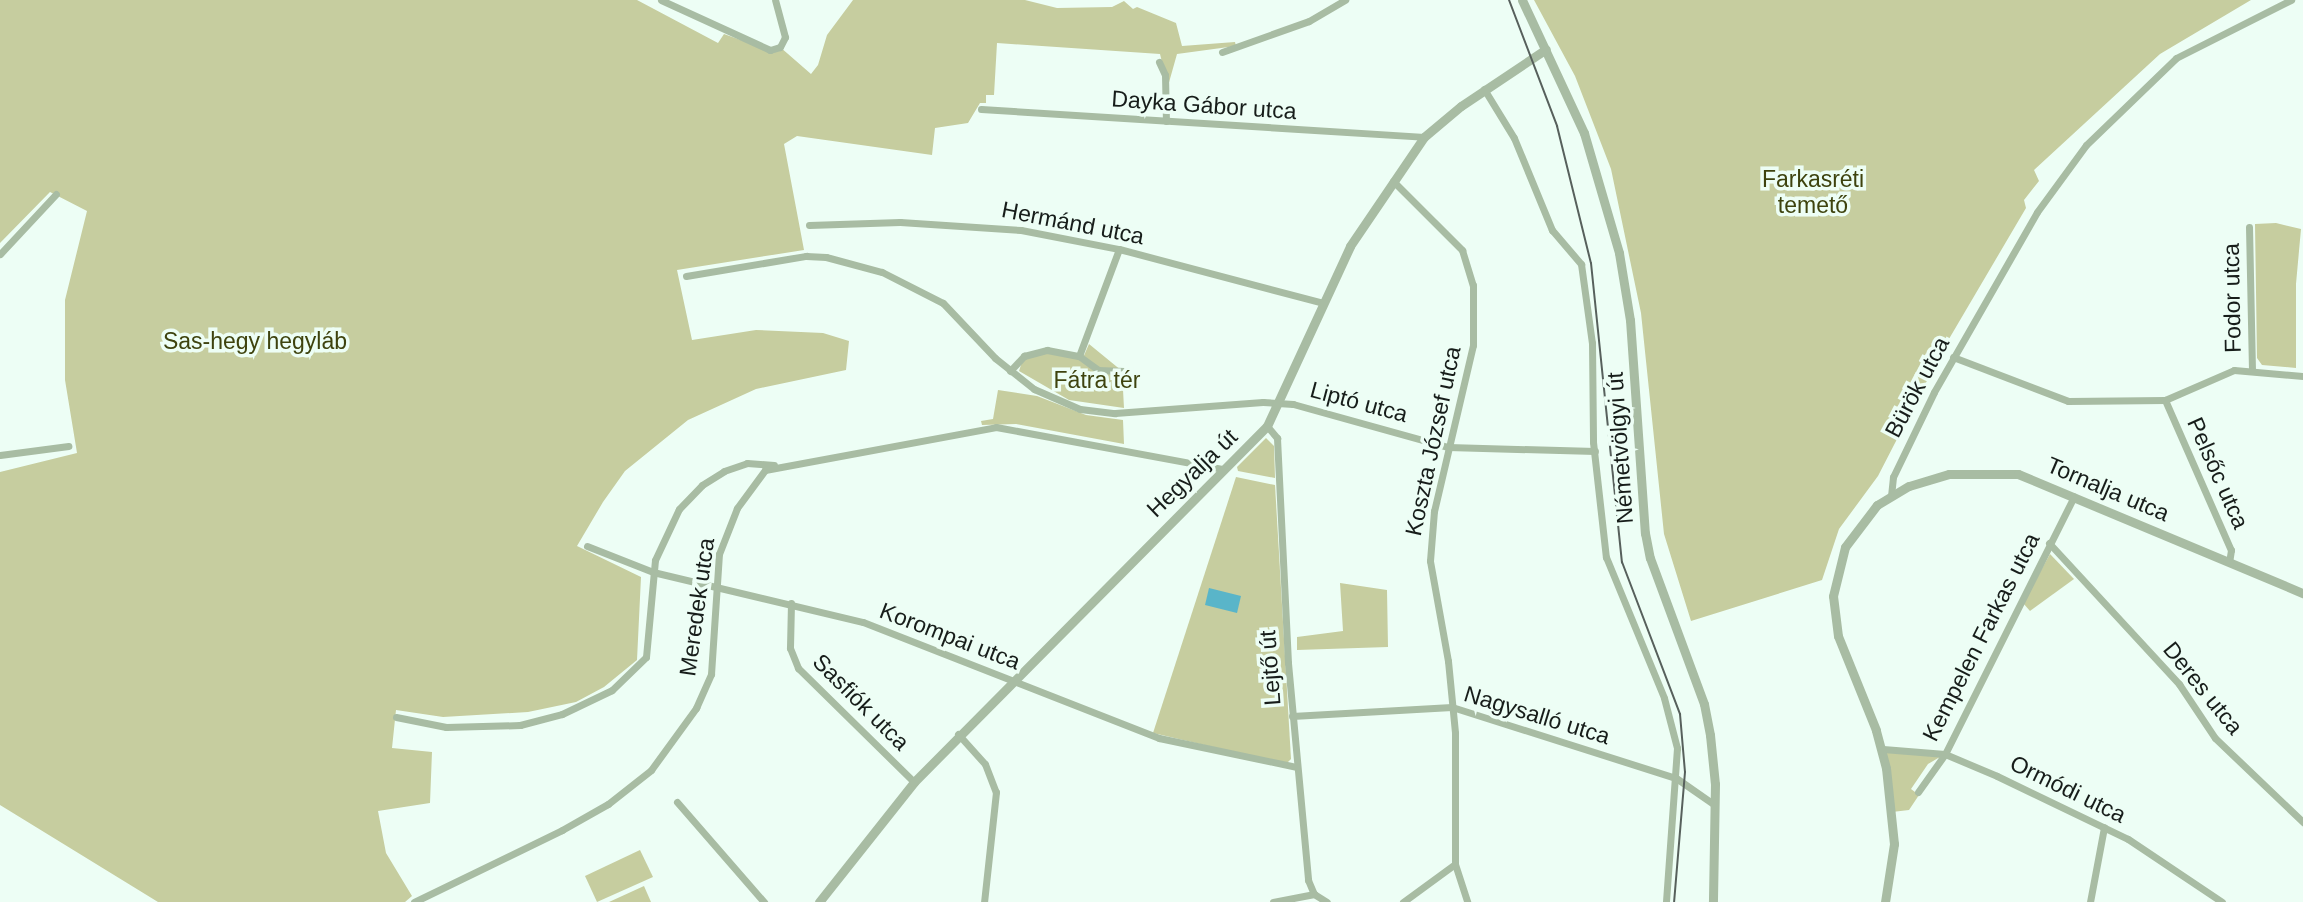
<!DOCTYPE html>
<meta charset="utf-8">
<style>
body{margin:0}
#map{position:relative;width:2303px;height:902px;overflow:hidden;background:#edfef5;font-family:Helvetica,sans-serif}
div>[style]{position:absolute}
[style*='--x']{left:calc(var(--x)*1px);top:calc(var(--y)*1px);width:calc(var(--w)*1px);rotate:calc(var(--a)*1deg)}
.green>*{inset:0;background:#c6cd9f}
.water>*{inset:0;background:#59b5c9}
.minor>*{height:7px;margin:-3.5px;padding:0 3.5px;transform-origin:3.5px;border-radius:3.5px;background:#a8bca3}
.tertiary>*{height:9px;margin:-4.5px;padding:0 4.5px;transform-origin:4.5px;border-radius:4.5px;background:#a8bca3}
.tram>*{height:2px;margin:-1px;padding:0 1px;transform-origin:1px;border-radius:1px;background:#57605c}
span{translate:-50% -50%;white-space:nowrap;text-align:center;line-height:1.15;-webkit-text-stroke:7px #edfef5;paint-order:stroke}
.street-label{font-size:23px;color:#171d1a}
.park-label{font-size:23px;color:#3e430e}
</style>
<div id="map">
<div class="green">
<i style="clip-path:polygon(0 0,637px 0,718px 43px,724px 34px,763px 48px,780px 47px,811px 74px,818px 65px,827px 35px,853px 0,1025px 0,1057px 8px,1112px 7px,1124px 1px,1133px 9px,1137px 7px,1176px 23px,1182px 46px,1235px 42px,1236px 46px,1177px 54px,1168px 86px,1160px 54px,997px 43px,994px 95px,986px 95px,986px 103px,980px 103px,968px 123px,935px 128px,932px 155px,797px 136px,784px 144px,804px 250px,677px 270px,692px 340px,756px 330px,823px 333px,849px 341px,846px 370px,756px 389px,688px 420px,625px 471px,603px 502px,577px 546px,641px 577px,637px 660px,604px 687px,576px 702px,528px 712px,443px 717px,396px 710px,392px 748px,432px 752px,430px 803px,378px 811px,386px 853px,412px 896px,405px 902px,158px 902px,0 805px,0 472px,77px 453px,65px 380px,65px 300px,87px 211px,50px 192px,0 243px)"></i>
<i style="clip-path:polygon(1534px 0,2251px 0,2160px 54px,2034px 170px,2039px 181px,2024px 200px,2026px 208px,1946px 344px,1878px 476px,1839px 529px,1822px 580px,1691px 621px,1664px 534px,1641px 313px,1611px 169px,1575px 76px)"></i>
<i style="clip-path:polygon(2276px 223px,2301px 229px,2296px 284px,2296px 368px,2262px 365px,2257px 358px,2255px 224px)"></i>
<i style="clip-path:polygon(1089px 344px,1122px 371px,1124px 408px,1069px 400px,1019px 371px,1022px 362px,1030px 356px,1050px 353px,1082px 360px)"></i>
<i style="clip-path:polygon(998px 390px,1037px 396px,1086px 415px,1123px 420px,1124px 444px,1016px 424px,982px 425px,981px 421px,993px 419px)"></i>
<i style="clip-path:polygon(1266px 438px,1274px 446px,1275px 478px,1238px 471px,1237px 467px)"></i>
<i style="clip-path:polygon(1236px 477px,1275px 485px,1291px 759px,1286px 764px,1153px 733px)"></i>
<i style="clip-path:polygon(2050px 554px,2074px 579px,2030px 611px,2023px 603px)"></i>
<i style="clip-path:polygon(1340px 583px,1387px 590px,1388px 647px,1297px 650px,1297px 637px,1343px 631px)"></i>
<i style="clip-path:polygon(1883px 749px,1945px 754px,1928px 764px,1911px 789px,1919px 795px,1909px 810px,1892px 812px)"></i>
<i style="clip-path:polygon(640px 850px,653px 877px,597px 902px,585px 876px)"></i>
<i style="clip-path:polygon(644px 886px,651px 902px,609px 902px)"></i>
</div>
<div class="water">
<i style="clip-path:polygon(1209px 588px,1241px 596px,1237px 613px,1205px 605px)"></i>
</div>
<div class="minor">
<i style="--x:661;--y:0;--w:120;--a:24.6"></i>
<i style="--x:770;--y:50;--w:10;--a:-17"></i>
<i style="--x:780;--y:47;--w:11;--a:-63"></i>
<i style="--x:785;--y:37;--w:38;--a:-105"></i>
<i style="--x:1222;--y:52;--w:92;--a:-19.6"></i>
<i style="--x:1309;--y:21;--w:42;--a:-30.3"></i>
<i style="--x:1159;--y:62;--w:14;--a:65"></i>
<i style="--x:1165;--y:75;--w:46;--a:88.8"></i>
<i style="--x:1484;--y:89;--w:57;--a:58.5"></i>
<i style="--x:1514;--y:138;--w:100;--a:67.6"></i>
<i style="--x:1552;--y:230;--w:45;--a:49.5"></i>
<i style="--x:1581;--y:264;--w:80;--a:82.1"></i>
<i style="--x:1592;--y:343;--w:99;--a:89.4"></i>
<i style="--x:1593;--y:442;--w:116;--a:83.6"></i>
<i style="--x:1606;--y:557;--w:152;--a:67.6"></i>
<i style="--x:1664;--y:698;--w:52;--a:75.4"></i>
<i style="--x:1677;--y:748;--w:154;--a:94.1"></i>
<i style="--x:981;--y:109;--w:444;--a:3.6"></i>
<i style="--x:1393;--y:181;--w:98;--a:45"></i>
<i style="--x:1462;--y:250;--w:37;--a:73"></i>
<i style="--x:1473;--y:285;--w:60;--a:90"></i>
<i style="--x:1473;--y:345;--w:171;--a:103.2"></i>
<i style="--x:1434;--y:511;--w:50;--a:94.6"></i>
<i style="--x:1430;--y:561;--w:102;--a:79.8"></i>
<i style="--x:1448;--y:661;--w:72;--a:84.4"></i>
<i style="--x:1455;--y:733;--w:131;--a:90"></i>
<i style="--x:1455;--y:864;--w:40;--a:72"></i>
<i style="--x:809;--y:225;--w:91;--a:-1.9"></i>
<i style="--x:900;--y:222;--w:121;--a:3.8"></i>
<i style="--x:1021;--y:230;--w:100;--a:11"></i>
<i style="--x:1119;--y:249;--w:212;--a:14.8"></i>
<i style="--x:2249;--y:227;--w:142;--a:88.8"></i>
<i style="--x:0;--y:254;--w:82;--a:-47"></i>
<i style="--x:686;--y:276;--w:122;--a:-9.5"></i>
<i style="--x:806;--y:256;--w:20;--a:3"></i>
<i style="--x:826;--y:257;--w:58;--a:15"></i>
<i style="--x:882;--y:272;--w:68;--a:26.9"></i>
<i style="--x:943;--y:303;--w:76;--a:46.6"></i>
<i style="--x:995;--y:358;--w:50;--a:38.5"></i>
<i style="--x:1034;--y:389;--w:50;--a:23.5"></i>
<i style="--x:1080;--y:409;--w:35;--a:7"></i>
<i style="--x:1115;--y:413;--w:148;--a:-4.3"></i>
<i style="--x:1263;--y:402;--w:30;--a:4"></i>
<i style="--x:1293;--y:404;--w:161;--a:15.5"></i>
<i style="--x:1448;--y:447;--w:147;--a:1.6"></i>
<i style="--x:1079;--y:356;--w:114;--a:-69.5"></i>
<i style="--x:1953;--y:357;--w:123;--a:20.9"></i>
<i style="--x:2068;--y:401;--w:97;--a:-0.6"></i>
<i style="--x:2165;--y:400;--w:75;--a:-23.5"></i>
<i style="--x:2234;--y:370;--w:69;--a:5"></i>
<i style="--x:1010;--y:371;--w:21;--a:-47"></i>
<i style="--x:1024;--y:356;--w:24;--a:-15"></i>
<i style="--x:1047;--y:350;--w:33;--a:11"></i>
<i style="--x:1079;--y:356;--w:24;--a:36"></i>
<i style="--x:1098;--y:370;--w:26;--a:2"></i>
<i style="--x:2165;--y:400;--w:164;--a:66.3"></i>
<i style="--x:2231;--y:550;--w:12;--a:99"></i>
<i style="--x:1267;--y:426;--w:16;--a:50"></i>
<i style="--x:1277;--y:438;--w:225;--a:87.2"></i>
<i style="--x:1288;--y:663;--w:218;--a:84.7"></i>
<i style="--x:1308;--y:880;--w:15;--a:67"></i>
<i style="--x:1314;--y:894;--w:15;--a:32"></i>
<i style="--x:0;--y:455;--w:69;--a:-7.5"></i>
<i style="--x:1891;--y:496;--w:19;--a:-84"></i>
<i style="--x:1893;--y:477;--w:94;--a:-64.2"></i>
<i style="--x:1934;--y:392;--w:207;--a:-60.2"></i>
<i style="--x:2037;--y:212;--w:83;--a:-53.8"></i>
<i style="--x:2086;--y:145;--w:125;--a:-44"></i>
<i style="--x:2176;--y:58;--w:129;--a:-26.8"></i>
<i style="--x:2049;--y:543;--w:192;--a:47.3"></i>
<i style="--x:2179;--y:684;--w:65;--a:56.3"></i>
<i style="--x:2215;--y:738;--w:122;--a:43.7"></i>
<i style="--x:587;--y:546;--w:71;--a:21.5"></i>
<i style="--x:653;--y:572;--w:216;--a:13.4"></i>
<i style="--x:863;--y:622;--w:318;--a:21.4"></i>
<i style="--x:1159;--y:738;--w:141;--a:11.9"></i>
<i style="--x:791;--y:603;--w:45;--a:91.3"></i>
<i style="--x:790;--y:648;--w:22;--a:68"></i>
<i style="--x:798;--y:668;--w:163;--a:44.5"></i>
<i style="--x:1292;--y:716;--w:160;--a:-3.2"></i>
<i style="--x:1452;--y:707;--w:235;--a:17.6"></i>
<i style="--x:1676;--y:778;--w:47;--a:34.7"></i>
<i style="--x:396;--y:717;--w:51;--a:11.3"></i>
<i style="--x:446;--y:727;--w:74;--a:-1.5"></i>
<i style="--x:520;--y:725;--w:43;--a:-14.7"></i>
<i style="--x:562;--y:714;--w:55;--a:-25.6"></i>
<i style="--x:612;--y:690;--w:47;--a:-44.1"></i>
<i style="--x:646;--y:657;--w:97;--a:-84.7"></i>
<i style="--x:655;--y:560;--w:56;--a:-64.8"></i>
<i style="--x:679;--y:509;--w:33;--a:-46"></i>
<i style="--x:702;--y:485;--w:26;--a:-32"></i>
<i style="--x:724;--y:471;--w:24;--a:-19"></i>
<i style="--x:747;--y:463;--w:27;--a:4"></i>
<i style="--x:958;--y:734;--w:40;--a:48"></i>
<i style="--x:985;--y:764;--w:30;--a:69"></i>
<i style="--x:996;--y:792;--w:111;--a:96.2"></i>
<i style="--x:1883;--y:749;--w:62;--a:4.6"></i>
<i style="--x:1945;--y:754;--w:56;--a:22.9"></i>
<i style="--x:1997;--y:776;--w:145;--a:25.7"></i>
<i style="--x:2128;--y:839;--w:113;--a:33.8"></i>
<i style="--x:1918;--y:792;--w:47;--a:-54.6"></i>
<i style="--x:1945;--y:754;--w:288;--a:-63.4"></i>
<i style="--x:677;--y:802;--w:133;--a:49"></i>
<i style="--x:414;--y:902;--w:165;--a:-25.9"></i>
<i style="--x:562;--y:830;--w:53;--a:-29.5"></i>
<i style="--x:608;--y:804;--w:55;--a:-38.3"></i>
<i style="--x:651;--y:770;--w:77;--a:-54"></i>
<i style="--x:696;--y:708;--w:37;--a:-66"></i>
<i style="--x:711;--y:674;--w:120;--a:-86.2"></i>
<i style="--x:719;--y:554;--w:49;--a:-68.6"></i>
<i style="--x:737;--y:508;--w:47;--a:-53.6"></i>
<i style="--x:765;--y:470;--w:235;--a:-10.5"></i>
<i style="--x:996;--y:427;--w:230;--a:10.5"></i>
<i style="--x:1273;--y:902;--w:42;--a:-11"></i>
<i style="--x:1403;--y:902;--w:64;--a:-36.2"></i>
<i style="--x:2090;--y:902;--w:76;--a:-79.4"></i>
</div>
<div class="tertiary">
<i style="--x:1522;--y:0;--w:147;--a:65"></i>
<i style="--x:1584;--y:133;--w:125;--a:73.7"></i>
<i style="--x:1619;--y:253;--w:68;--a:80.7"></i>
<i style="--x:1630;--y:320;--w:214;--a:86"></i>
<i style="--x:1645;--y:533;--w:25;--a:79"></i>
<i style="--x:1650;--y:558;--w:156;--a:69.7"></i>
<i style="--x:1704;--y:704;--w:32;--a:79"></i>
<i style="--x:1710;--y:735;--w:49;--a:84.2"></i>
<i style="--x:1715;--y:784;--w:118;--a:91"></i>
<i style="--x:819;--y:902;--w:153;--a:-51.6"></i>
<i style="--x:914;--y:782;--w:501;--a:-45.24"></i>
<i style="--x:1267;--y:426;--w:198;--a:-65.2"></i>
<i style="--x:1350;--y:246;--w:132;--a:-55.8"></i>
<i style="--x:1424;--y:137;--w:48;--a:-40"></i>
<i style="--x:1461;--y:106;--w:102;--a:-33.8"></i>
<i style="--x:1885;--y:902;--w:59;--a:-81.2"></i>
<i style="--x:1894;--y:844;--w:76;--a:-96"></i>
<i style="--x:1886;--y:768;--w:39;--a:-105"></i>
<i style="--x:1876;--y:730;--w:101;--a:-112"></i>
<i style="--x:1838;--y:636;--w:40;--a:-97.1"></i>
<i style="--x:1833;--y:596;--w:50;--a:-76.2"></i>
<i style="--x:1845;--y:547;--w:53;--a:-52.7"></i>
<i style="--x:1877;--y:505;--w:37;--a:-31"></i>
<i style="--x:1909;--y:486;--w:42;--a:-16.7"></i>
<i style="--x:1949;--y:474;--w:69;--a:0"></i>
<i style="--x:2018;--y:474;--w:309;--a:22.7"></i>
</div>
<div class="tram">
<i style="--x:1509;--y:0;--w:135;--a:69.1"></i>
<i style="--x:1557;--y:126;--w:141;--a:76.1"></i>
<i style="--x:1591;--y:263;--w:301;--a:84.1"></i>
<i style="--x:1622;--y:562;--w:163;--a:69.1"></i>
<i style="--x:1680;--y:714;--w:58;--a:85.1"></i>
<i style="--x:1685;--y:772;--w:130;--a:94.8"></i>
</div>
<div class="street-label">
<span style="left:1204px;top:105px;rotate:4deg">Dayka Gábor utca</span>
<span style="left:1073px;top:223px;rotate:11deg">Hermánd utca</span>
<span style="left:2232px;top:298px;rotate:-91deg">Fodor utca</span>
<span style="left:1917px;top:387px;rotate:-62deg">Bürök utca</span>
<span style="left:1359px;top:402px;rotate:15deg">Liptó utca</span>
<span style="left:1433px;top:441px;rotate:-78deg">Koszta József utca</span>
<span style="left:1620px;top:448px;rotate:-94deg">Németvölgyi út</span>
<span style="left:1192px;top:473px;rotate:-44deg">Hegyalja út</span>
<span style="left:2218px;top:473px;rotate:66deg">Pelsőc utca</span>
<span style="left:2108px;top:489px;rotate:23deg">Tornalja utca</span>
<span style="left:697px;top:607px;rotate:-82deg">Meredek utca</span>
<span style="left:950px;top:636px;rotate:21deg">Korompai utca</span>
<span style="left:1981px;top:637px;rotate:-63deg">Kempelen Farkas utca</span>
<span style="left:1270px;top:668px;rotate:-94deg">Lejtő út</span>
<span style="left:2203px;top:688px;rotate:51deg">Deres utca</span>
<span style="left:861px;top:702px;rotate:45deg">Sasfiók utca</span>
<span style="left:1537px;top:715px;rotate:17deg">Nagysalló utca</span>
<span style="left:2068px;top:789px;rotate:26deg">Ormódi utca</span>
</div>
<div class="park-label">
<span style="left:1813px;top:192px">Farkasréti<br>temető</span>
<span style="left:255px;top:341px">Sas-hegy hegyláb</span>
<span style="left:1097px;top:380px">Fátra tér</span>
</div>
</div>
